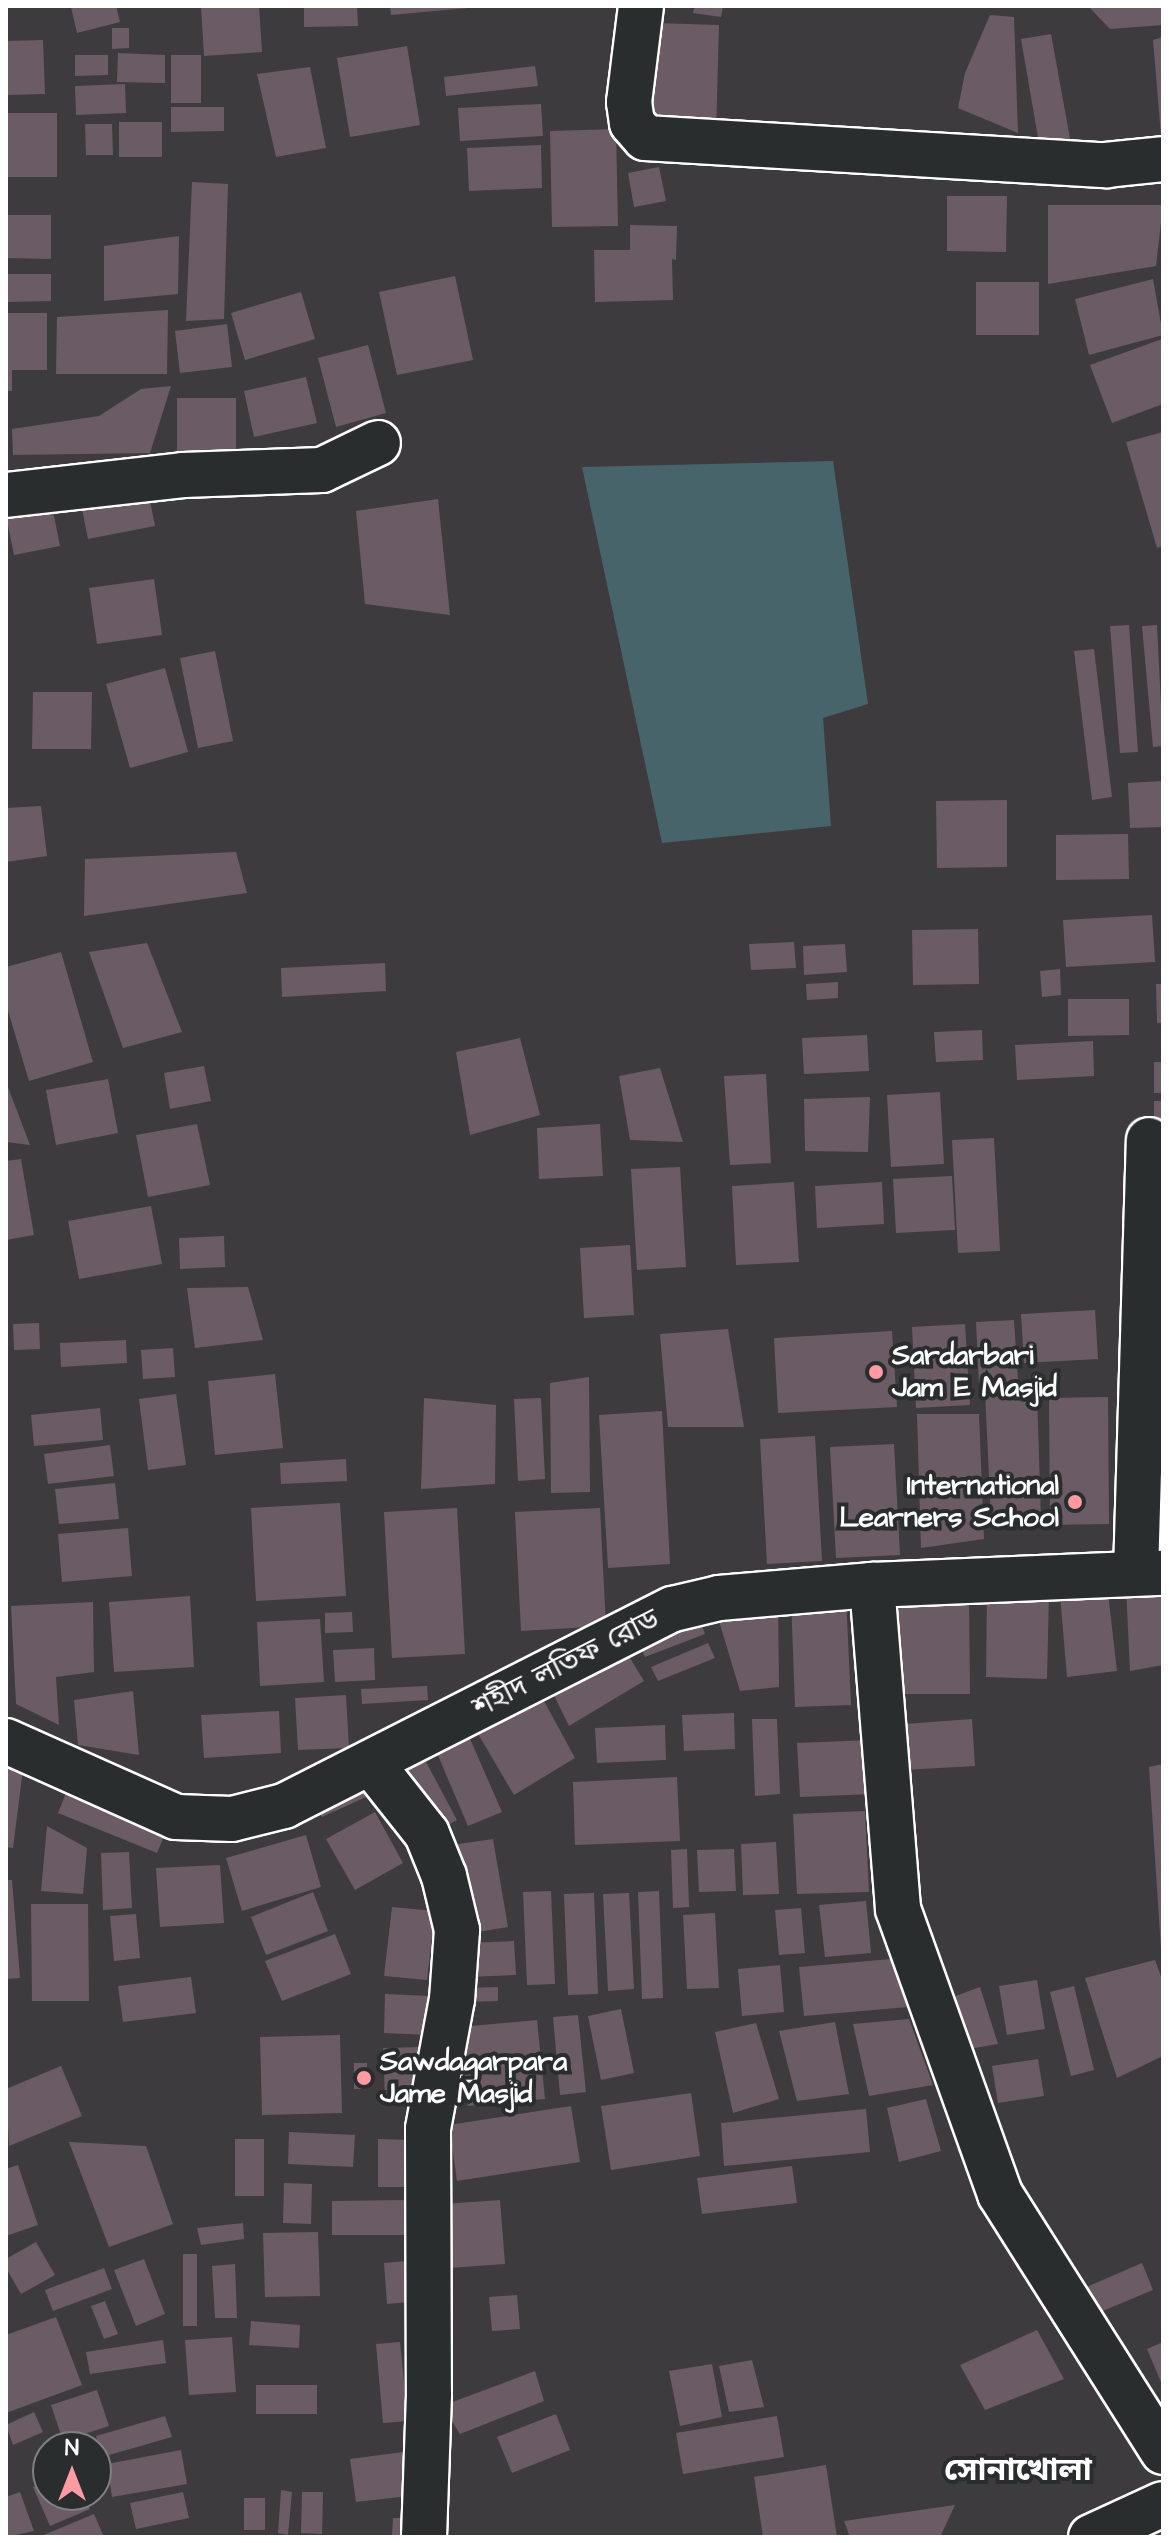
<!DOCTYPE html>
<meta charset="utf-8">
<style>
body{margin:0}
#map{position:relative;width:1169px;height:2543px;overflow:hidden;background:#3e3b3e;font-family:"Architects Daughter","Noto Sans Bengali",sans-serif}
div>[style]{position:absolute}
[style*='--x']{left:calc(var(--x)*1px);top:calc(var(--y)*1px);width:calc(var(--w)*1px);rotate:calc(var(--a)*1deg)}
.water>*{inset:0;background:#47646b}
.building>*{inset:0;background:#6b5b64}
.roads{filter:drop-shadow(2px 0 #fff) drop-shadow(-2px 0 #fff) drop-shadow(0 2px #fff) drop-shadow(0 -2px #fff)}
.minor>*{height:44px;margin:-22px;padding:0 22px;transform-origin:22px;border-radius:22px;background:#2a2d2e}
.tertiary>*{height:44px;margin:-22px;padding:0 22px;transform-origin:22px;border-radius:22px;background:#2a2d2e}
.dots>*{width:22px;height:22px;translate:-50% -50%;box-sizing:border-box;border:4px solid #2a2d2e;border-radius:50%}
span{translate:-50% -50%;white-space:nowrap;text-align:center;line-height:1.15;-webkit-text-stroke:8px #2a2d2e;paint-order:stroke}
.poi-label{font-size:28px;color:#fff;font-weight:700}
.left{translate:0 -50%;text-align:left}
.right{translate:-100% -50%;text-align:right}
.street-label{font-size:28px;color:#fff}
.quarter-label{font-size:32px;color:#fff;font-weight:700}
.frame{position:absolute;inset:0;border:8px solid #fff;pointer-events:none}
.north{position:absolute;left:32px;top:2431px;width:80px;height:80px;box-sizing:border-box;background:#2a2d2e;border:2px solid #7f8182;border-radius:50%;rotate:0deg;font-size:22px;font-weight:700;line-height:32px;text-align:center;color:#fff}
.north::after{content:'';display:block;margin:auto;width:28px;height:36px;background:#ff9aa2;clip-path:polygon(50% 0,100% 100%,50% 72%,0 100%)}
</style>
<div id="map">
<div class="water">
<i style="clip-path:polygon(833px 461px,868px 704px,823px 718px,831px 826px,662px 843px,582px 467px)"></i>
</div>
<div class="building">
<i style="clip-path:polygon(116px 6px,120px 22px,77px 33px,71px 7px)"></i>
<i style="clip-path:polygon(201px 6px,259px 6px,262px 52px,204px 56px)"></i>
<i style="clip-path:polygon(304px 6px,357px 6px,358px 26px,304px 27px)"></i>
<i style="clip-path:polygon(390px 6px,468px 6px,468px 8px,391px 15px)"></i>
<i style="clip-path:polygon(695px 6px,723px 6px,721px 17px,693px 13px)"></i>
<i style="clip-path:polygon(1088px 6px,1163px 6px,1163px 25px,1110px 29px)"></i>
<i style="clip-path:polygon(990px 15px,1014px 17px,1018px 133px,958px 108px,965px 73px)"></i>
<i style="clip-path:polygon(655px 23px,719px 25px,716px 135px,652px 134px)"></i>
<i style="clip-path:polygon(112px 28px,129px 28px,129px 48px,112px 49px)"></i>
<i style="clip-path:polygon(1051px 34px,1071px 144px,1040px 149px,1021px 39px)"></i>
<i style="clip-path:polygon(1163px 37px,1163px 135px,1161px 135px,1153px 40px)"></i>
<i style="clip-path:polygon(43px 40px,45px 94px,6px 95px,6px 41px)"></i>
<i style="clip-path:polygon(407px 46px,420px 125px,350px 137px,337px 58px)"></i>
<i style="clip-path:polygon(118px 53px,165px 55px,165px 83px,117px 82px)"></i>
<i style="clip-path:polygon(75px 55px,108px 55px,108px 75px,75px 76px)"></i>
<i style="clip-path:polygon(171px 55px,201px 55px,201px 103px,171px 103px)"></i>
<i style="clip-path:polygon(535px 66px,538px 86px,446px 96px,444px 77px)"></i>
<i style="clip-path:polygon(310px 67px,326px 148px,276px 157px,257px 74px)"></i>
<i style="clip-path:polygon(125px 84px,126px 113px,76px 115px,75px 86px)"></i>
<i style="clip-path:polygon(541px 104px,543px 136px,460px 141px,458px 108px)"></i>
<i style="clip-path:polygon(171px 107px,224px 107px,224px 131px,171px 132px)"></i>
<i style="clip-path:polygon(6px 113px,57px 113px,57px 177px,6px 177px)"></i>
<i style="clip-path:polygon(119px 122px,162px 122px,162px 157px,119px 157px)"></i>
<i style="clip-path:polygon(85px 124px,112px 124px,113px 155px,86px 155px)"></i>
<i style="clip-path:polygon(616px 129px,618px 226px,552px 227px,550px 131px)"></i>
<i style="clip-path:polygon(541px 145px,542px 188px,469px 191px,467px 148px)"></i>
<i style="clip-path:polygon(659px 167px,666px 201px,634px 207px,628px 173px)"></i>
<i style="clip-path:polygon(192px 182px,228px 184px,224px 319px,186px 321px)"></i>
<i style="clip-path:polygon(947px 196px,1007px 196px,1006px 252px,947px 251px)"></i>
<i style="clip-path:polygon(1048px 205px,1163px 205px,1156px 266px,1048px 284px)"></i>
<i style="clip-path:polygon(6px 215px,51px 215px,51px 259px,6px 258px)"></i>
<i style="clip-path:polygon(630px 225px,677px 226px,676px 260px,672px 259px,673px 300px,595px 302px,594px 250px,630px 250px)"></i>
<i style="clip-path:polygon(179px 236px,178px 294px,104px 301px,104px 246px)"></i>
<i style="clip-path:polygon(6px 274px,51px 274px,51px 301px,6px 302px)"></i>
<i style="clip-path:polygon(455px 276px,473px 360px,397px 375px,379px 292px)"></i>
<i style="clip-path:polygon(1153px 279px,1163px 335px,1089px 355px,1075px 299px)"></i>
<i style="clip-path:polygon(976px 282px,1039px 282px,1039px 335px,976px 335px)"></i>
<i style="clip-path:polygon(301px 292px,315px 339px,245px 360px,231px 313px)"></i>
<i style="clip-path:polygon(168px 310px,167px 374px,56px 374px,57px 317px)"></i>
<i style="clip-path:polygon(6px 313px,47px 313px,47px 370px,12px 370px,12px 391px,6px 391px)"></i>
<i style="clip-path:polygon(227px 324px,232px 367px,180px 373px,175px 331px)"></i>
<i style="clip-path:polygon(1162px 339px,1163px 404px,1112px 423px,1090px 365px)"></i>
<i style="clip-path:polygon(368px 345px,386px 413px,336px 427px,318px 358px)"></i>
<i style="clip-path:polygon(306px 377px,317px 423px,254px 437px,244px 391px)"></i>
<i style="clip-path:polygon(171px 386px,150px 453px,13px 455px,12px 429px,99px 416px,141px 389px)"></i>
<i style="clip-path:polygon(177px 398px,236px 398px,236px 455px,177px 455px)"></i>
<i style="clip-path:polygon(1163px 432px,1163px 546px,1157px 548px,1126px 442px)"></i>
<i style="clip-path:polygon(147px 486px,155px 526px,88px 539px,80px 499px)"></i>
<i style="clip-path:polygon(438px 499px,450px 615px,365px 604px,356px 511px)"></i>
<i style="clip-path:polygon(51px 501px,60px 546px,14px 555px,6px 516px)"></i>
<i style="clip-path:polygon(154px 579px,162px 635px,97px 644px,89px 588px)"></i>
<i style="clip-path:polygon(1129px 625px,1138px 752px,1120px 753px,1110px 626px)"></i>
<i style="clip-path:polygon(1157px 625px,1163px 746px,1153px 747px,1142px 626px)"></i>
<i style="clip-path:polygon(1094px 649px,1112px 797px,1092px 800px,1074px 651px)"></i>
<i style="clip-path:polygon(215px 651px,233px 741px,198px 748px,180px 658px)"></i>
<i style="clip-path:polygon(165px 668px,188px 752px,130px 768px,106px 684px)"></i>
<i style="clip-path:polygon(33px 692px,92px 692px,91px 749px,32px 749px)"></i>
<i style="clip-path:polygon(1163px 781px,1163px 827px,1130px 828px,1128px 783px)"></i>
<i style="clip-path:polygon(1007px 800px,1007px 867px,937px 868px,936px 801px)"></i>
<i style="clip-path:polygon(41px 806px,47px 856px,6px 862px,6px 808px)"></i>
<i style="clip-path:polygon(1128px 834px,1129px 879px,1056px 880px,1056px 835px)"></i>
<i style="clip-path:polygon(236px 852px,247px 893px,84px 916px,85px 859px)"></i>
<i style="clip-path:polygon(1152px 915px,1155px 962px,1066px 967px,1063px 920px)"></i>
<i style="clip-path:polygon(978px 929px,979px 984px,913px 985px,912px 930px)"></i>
<i style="clip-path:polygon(794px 942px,796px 968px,751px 970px,749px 944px)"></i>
<i style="clip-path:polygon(147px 943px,182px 1032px,123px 1048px,89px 952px)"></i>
<i style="clip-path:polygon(845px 944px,847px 972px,804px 975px,803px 946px)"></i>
<i style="clip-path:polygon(61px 952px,93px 1062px,29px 1081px,6px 1004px,6px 967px)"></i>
<i style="clip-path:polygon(385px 963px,386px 991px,282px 997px,281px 968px)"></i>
<i style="clip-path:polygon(1060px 969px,1061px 995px,1042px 997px,1040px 971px)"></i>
<i style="clip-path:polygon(838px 982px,838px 998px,807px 1000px,806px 984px)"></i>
<i style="clip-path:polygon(1156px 984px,1163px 984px,1163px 1023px,1157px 1023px)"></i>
<i style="clip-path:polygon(1068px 999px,1129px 999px,1129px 1035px,1068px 1036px)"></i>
<i style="clip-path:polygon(982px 1030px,983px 1060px,936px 1062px,934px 1032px)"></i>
<i style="clip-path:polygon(867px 1035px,869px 1071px,804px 1074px,802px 1038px)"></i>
<i style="clip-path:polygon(520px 1038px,540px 1115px,470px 1135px,456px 1052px)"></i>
<i style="clip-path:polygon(1093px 1041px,1094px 1076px,1017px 1080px,1015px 1045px)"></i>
<i style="clip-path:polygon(1154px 1062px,1163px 1062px,1163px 1093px,1154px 1093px)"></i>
<i style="clip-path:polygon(204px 1066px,211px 1101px,170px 1109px,164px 1073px)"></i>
<i style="clip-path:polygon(660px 1068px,683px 1142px,630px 1140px,619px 1076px)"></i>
<i style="clip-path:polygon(766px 1074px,771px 1163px,730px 1165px,724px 1076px)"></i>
<i style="clip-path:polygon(108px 1079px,118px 1133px,56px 1145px,46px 1090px)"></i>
<i style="clip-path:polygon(6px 1082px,30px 1145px,6px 1142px)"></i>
<i style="clip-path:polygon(940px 1092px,944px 1164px,891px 1167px,887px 1095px)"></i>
<i style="clip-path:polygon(870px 1097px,868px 1152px,805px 1151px,804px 1099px)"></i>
<i style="clip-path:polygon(1154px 1101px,1163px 1101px,1163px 1119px,1154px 1119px)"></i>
<i style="clip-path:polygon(197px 1124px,210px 1185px,148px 1197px,136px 1135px)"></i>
<i style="clip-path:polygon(600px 1124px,603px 1176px,539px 1179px,537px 1128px)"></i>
<i style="clip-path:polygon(994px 1138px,1000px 1251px,958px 1253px,952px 1140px)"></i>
<i style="clip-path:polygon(21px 1159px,34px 1235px,6px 1240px,6px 1161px)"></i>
<i style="clip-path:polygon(680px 1167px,686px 1267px,637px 1270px,631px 1169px)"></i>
<i style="clip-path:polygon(952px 1176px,955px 1230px,896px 1233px,893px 1179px)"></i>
<i style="clip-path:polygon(794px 1182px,799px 1262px,736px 1265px,732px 1186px)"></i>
<i style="clip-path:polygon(882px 1182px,884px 1224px,817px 1228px,815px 1186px)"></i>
<i style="clip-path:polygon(151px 1206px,162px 1264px,79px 1279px,68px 1221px)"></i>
<i style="clip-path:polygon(224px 1236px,225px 1267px,180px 1269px,179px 1238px)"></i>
<i style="clip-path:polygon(630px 1245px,634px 1315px,584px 1318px,580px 1248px)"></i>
<i style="clip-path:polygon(248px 1287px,263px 1340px,195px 1348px,187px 1288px)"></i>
<i style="clip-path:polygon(1095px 1310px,1098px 1359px,1024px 1363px,1021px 1314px)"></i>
<i style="clip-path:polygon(1014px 1320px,1018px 1381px,979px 1383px,976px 1322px)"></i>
<i style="clip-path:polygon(39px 1323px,40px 1349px,14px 1350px,13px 1324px)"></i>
<i style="clip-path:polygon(965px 1324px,970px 1405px,916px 1408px,912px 1327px)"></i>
<i style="clip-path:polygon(728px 1329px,744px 1427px,668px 1427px,660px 1334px)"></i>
<i style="clip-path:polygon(892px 1331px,897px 1407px,778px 1413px,774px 1338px)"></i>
<i style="clip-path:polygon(126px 1340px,127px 1363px,61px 1367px,60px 1343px)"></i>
<i style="clip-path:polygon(173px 1348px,175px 1377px,143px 1379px,141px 1350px)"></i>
<i style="clip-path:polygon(275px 1374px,283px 1448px,215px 1455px,208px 1381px)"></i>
<i style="clip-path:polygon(589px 1377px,590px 1492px,551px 1493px,550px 1383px)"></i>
<i style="clip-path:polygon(985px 1391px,1037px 1394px,1041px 1519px,991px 1520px)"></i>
<i style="clip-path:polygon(176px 1394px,186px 1465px,148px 1470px,139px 1399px)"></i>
<i style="clip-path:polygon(1108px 1397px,1109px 1524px,1050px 1525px,1049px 1398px)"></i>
<i style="clip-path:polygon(424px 1398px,496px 1405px,495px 1484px,421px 1489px)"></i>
<i style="clip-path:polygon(541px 1398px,545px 1479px,518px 1481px,514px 1399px)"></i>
<i style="clip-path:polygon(100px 1408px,103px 1440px,34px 1446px,31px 1415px)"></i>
<i style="clip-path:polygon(662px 1411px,670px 1564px,608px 1568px,599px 1415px)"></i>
<i style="clip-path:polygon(917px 1414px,979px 1414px,984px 1539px,921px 1548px)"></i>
<i style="clip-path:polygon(815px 1436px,822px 1561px,767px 1564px,760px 1439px)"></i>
<i style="clip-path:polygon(894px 1444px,900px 1555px,836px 1558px,830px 1447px)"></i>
<i style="clip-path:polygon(110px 1445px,114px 1476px,48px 1484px,44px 1454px)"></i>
<i style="clip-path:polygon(346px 1459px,347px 1481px,281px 1484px,280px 1463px)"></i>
<i style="clip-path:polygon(115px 1483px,119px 1519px,59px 1524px,55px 1489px)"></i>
<i style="clip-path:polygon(340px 1503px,346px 1596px,256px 1601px,251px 1508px)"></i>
<i style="clip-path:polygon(457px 1508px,465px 1654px,392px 1658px,384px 1512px)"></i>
<i style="clip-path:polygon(600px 1508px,606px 1626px,521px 1631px,515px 1512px)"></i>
<i style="clip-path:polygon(128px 1528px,132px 1576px,62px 1582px,58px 1534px)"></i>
<i style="clip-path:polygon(1163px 1582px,1163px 1665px,1130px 1671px,1126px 1587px)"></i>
<i style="clip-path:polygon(987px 1591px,1049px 1593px,1047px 1679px,986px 1677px)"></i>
<i style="clip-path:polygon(969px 1593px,970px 1694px,895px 1694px,894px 1594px)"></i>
<i style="clip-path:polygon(1108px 1593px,1117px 1671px,1067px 1677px,1060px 1595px)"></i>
<i style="clip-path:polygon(190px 1596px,194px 1667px,114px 1672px,109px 1602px)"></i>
<i style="clip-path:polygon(846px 1596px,851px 1705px,795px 1707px,791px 1598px)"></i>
<i style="clip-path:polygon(778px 1600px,779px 1687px,740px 1691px,716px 1611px)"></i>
<i style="clip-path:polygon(93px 1602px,94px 1672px,56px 1677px,59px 1725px,16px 1704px,11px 1606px)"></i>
<i style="clip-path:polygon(695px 1606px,705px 1634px,645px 1657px,634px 1631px)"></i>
<i style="clip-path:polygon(352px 1612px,353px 1632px,325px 1633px,325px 1613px)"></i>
<i style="clip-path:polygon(320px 1619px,324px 1682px,260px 1686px,257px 1622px)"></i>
<i style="clip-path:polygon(619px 1640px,644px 1681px,569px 1726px,550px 1687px)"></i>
<i style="clip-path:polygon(708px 1643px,715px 1658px,658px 1681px,651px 1667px)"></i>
<i style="clip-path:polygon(374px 1648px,375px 1680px,335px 1682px,333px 1650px)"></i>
<i style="clip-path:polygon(427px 1686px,428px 1700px,362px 1704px,361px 1689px)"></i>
<i style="clip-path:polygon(538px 1690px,575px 1758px,514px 1795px,474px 1727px)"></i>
<i style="clip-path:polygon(133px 1691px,139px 1755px,78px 1745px,74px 1700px)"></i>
<i style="clip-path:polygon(346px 1695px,349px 1748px,298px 1750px,295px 1698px)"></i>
<i style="clip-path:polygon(279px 1711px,281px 1753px,204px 1758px,201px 1715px)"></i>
<i style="clip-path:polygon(734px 1713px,735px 1749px,684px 1751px,682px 1715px)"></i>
<i style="clip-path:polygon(752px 1719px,777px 1719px,780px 1794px,755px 1796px)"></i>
<i style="clip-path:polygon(972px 1719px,975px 1766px,904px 1770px,905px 1724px)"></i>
<i style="clip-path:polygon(665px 1725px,666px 1760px,597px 1763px,595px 1728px)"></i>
<i style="clip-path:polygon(467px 1732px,502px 1812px,468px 1826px,434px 1746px)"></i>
<i style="clip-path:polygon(870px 1740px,873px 1794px,800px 1797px,797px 1743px)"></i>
<i style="clip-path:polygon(418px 1747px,457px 1820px,439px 1830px,400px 1757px)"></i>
<i style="clip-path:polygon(6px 1757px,24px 1761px,13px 1848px,6px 1847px)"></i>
<i style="clip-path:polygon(1163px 1764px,1163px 1949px,1161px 1949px,1149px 1767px)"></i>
<i style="clip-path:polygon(677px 1777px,680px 1841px,575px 1845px,573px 1782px)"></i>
<i style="clip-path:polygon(353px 1778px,366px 1797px,322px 1817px,313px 1799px)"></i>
<i style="clip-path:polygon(66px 1793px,165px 1834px,157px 1853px,58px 1813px)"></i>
<i style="clip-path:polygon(865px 1811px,869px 1892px,797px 1894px,793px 1814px)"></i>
<i style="clip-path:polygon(375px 1812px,403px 1863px,355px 1890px,326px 1839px)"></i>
<i style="clip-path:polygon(47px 1826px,87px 1848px,83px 1894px,41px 1891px)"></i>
<i style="clip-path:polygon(306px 1835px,321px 1887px,242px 1911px,226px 1858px)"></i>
<i style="clip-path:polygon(493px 1839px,508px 1927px,466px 1934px,452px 1845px)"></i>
<i style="clip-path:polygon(776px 1842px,779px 1894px,743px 1895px,741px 1844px)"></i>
<i style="clip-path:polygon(687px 1849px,689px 1907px,673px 1908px,671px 1850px)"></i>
<i style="clip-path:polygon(734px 1849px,736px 1891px,699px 1892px,697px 1850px)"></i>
<i style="clip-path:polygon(129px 1852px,132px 1908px,103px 1910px,101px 1853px)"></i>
<i style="clip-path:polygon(220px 1865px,224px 1923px,160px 1927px,156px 1868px)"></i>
<i style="clip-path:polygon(6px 1880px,12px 1880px,20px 1978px,6px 1979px)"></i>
<i style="clip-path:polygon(551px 1891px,555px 1984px,527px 1985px,523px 1892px)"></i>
<i style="clip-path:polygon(659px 1891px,663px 1998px,642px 1999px,638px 1892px)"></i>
<i style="clip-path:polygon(313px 1892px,328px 1931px,266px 1955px,251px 1917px)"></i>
<i style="clip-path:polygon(594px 1893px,598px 1994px,568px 1995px,564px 1894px)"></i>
<i style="clip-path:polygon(629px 1893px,634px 1989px,608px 1991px,603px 1894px)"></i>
<i style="clip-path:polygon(866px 1901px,871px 1953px,825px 1957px,819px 1905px)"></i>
<i style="clip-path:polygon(31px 1904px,88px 1904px,89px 2001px,32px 2001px)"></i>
<i style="clip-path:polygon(392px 1907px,435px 1911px,427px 1980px,384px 1976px)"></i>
<i style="clip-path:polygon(801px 1908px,805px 1953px,779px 1955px,775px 1910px)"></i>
<i style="clip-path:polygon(715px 1913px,719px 1988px,687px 1989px,683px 1915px)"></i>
<i style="clip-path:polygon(136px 1914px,140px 1958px,114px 1961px,110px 1916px)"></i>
<i style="clip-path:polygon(335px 1934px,351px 1974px,282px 2001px,265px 1961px)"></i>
<i style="clip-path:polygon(514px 1941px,516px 1975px,468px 1977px,467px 1943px)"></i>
<i style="clip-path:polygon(903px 1958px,908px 2007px,804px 2016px,799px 1967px)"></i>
<i style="clip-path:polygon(1155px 1960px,1163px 1982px,1163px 2056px,1117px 2078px,1085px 1978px)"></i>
<i style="clip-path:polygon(780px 1965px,784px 2012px,742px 2016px,738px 1969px)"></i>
<i style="clip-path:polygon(191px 1977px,196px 2013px,123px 2022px,118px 1986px)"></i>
<i style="clip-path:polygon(1037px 1980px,1045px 2029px,1007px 2035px,999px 1986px)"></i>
<i style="clip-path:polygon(1074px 1986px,1094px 2070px,1071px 2076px,1050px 1992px)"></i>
<i style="clip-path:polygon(498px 1987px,498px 2001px,467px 2002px,467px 1988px)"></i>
<i style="clip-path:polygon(980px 1987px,998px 2044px,969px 2049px,950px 1998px)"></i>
<i style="clip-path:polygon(385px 1994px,430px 1996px,428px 2035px,384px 2033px)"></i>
<i style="clip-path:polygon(621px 2009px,634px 2073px,601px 2080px,588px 2016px)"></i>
<i style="clip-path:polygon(578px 2015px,586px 2092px,560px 2095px,553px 2017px)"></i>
<i style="clip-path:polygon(909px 2019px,933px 2085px,869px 2096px,853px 2024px)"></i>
<i style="clip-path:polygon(537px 2020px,545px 2099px,468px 2106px,460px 2027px)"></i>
<i style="clip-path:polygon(835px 2022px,849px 2094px,797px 2101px,779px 2031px)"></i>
<i style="clip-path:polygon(756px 2023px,779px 2099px,733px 2113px,715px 2032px)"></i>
<i style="clip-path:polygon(340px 2035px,342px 2113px,262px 2115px,260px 2037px)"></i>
<i style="clip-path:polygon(424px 2047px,425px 2096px,385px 2097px,383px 2048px)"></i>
<i style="clip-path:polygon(1038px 2059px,1044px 2096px,998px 2103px,992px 2066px)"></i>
<i style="clip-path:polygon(354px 2063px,367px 2063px,367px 2089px,354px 2089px)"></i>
<i style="clip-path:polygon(61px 2066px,82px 2116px,9px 2146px,6px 2089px)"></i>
<i style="clip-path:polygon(691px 2093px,700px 2156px,611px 2170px,601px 2106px)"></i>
<i style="clip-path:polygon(926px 2099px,941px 2151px,899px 2162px,887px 2108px)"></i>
<i style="clip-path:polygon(571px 2106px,580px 2162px,457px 2181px,449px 2125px)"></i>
<i style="clip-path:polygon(866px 2109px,870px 2152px,724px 2166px,721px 2123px)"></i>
<i style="clip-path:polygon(289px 2132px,355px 2135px,353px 2167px,288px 2164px)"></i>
<i style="clip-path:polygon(235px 2139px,264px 2139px,264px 2196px,235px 2196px)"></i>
<i style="clip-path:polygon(378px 2139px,409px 2140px,408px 2187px,378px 2187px)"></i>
<i style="clip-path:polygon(69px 2142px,146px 2146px,173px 2224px,109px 2247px)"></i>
<i style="clip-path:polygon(18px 2165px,38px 2225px,6px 2236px,6px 2169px)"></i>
<i style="clip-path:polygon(792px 2166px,797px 2203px,702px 2214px,697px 2178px)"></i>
<i style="clip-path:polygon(284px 2183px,312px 2184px,311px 2224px,283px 2223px)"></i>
<i style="clip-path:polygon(407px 2200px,408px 2235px,332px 2235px,332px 2201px)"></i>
<i style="clip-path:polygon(500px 2200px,505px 2264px,449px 2268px,444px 2204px)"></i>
<i style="clip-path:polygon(243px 2223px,244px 2239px,201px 2245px,197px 2228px)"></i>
<i style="clip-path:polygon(318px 2232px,320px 2296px,265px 2297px,263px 2233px)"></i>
<i style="clip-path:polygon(36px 2242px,55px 2275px,21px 2294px,6px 2268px,6px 2259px)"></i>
<i style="clip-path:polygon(183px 2254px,197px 2254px,197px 2326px,183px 2326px)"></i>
<i style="clip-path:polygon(144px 2259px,165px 2314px,136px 2326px,114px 2270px)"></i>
<i style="clip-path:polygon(406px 2261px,409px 2302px,387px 2304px,384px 2263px)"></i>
<i style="clip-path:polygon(1142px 2263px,1153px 2290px,1093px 2315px,1082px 2289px)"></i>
<i style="clip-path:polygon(235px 2264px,237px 2318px,215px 2318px,212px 2266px)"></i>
<i style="clip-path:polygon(104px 2268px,112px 2289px,53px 2311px,45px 2290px)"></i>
<i style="clip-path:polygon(517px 2295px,520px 2329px,492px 2331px,489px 2297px)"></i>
<i style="clip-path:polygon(105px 2301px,118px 2334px,104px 2339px,91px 2306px)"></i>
<i style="clip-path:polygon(56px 2317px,82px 2385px,6px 2413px,6px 2335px)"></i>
<i style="clip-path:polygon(251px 2321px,300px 2325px,299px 2348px,249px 2345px)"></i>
<i style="clip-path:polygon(1037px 2330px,1064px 2379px,985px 2410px,960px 2365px)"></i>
<i style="clip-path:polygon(232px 2337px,236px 2392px,189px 2395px,185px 2340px)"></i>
<i style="clip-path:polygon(163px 2340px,166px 2363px,90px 2374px,86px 2352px)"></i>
<i style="clip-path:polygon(400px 2342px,408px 2421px,383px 2423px,376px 2344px)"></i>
<i style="clip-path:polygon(1163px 2342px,1163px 2381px,1161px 2382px,1147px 2349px)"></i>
<i style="clip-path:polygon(752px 2360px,764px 2407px,729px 2412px,719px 2366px)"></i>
<i style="clip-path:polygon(712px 2364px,722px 2417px,680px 2426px,669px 2371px)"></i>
<i style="clip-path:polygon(535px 2371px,544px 2401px,460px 2434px,442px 2406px)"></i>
<i style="clip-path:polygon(256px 2385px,317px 2385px,317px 2414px,256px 2414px)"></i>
<i style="clip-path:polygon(97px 2390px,109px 2426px,63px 2441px,51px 2405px)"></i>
<i style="clip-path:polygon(34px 2412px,43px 2432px,13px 2445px,6px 2425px)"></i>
<i style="clip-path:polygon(556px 2414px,570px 2450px,512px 2473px,497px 2437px)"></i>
<i style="clip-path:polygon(165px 2416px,172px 2437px,102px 2457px,96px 2436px)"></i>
<i style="clip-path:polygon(777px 2416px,784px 2457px,683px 2474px,676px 2433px)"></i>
<i style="clip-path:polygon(181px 2450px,187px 2484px,112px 2497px,107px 2464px)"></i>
<i style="clip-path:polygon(403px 2452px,409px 2496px,356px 2502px,350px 2459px)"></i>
<i style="clip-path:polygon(826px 2465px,837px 2537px,763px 2537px,754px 2477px)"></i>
<i style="clip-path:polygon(48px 2481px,48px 2495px,84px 2495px,90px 2509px,50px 2526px,33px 2487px)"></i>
<i style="clip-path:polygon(281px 2490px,292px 2492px,288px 2535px,278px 2533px)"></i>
<i style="clip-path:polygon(20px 2492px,34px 2531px,6px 2537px,6px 2497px)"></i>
<i style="clip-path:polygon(183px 2492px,189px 2518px,136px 2529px,130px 2503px)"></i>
<i style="clip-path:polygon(302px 2492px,323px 2492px,322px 2534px,301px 2533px)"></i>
<i style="clip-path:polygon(244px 2498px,265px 2498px,265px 2530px,244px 2530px)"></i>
<i style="clip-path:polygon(955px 2505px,940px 2537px,850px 2537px,844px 2521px)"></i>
<i style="clip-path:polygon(94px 2514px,104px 2537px,39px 2537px)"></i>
<i style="clip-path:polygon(393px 2518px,412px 2518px,412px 2537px,392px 2537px)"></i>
</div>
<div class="roads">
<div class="minor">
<i style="--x:641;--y:6;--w:97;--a:97.1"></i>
<i style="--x:629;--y:102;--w:21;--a:82"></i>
<i style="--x:632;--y:123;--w:20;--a:49"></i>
<i style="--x:645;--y:138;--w:462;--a:3.4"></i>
<i style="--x:1106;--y:165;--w:57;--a:-6"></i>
<i style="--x:6;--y:495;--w:178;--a:-6.4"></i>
<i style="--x:183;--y:475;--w:139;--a:-2.1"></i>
<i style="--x:322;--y:470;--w:62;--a:-25.7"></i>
<i style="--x:1136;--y:1573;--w:433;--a:-88.3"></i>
<i style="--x:872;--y:1585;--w:325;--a:85.4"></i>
<i style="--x:898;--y:1909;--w:303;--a:70.3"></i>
<i style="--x:1000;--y:2194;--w:305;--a:57.7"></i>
<i style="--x:371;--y:1763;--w:90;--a:51.7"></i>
<i style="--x:427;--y:1834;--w:45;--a:68"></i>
<i style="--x:444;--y:1876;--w:56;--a:76.5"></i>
<i style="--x:457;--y:1930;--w:69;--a:94.1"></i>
<i style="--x:452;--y:1999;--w:132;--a:100.5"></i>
<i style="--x:428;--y:2129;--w:265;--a:89.8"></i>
<i style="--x:429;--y:2394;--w:143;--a:92"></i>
<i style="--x:1091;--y:2537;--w:79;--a:-24.6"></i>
</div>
<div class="tertiary">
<i style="--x:6;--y:1741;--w:186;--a:24.1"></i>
<i style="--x:176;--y:1817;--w:56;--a:2"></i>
<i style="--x:232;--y:1819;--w:54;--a:-14"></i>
<i style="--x:284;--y:1806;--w:436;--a:-26.9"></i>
<i style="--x:673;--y:1609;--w:47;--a:-13.4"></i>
<i style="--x:719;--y:1598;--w:154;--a:-4.9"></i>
<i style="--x:872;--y:1585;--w:291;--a:-2.4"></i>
</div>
</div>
<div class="dots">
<i style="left:876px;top:1372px;background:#ff9aa2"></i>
<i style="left:1075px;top:1502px;background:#ff9aa2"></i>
<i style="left:364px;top:2078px;background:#ff9aa2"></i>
</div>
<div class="poi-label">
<span class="left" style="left:892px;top:1372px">Sardarbari<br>Jam E Masjid</span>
<span class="right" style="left:1059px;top:1502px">International<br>Learners School</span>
<span class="left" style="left:380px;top:2078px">Sawdagarpara<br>Jame Masjid</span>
</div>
<div class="street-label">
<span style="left:566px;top:1664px;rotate:-27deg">শহীদ লতিফ রোড</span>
</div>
<div class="quarter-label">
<span style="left:1018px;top:2471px">সোনাখোলা</span>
</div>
<div class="frame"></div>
<div class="north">N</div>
</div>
